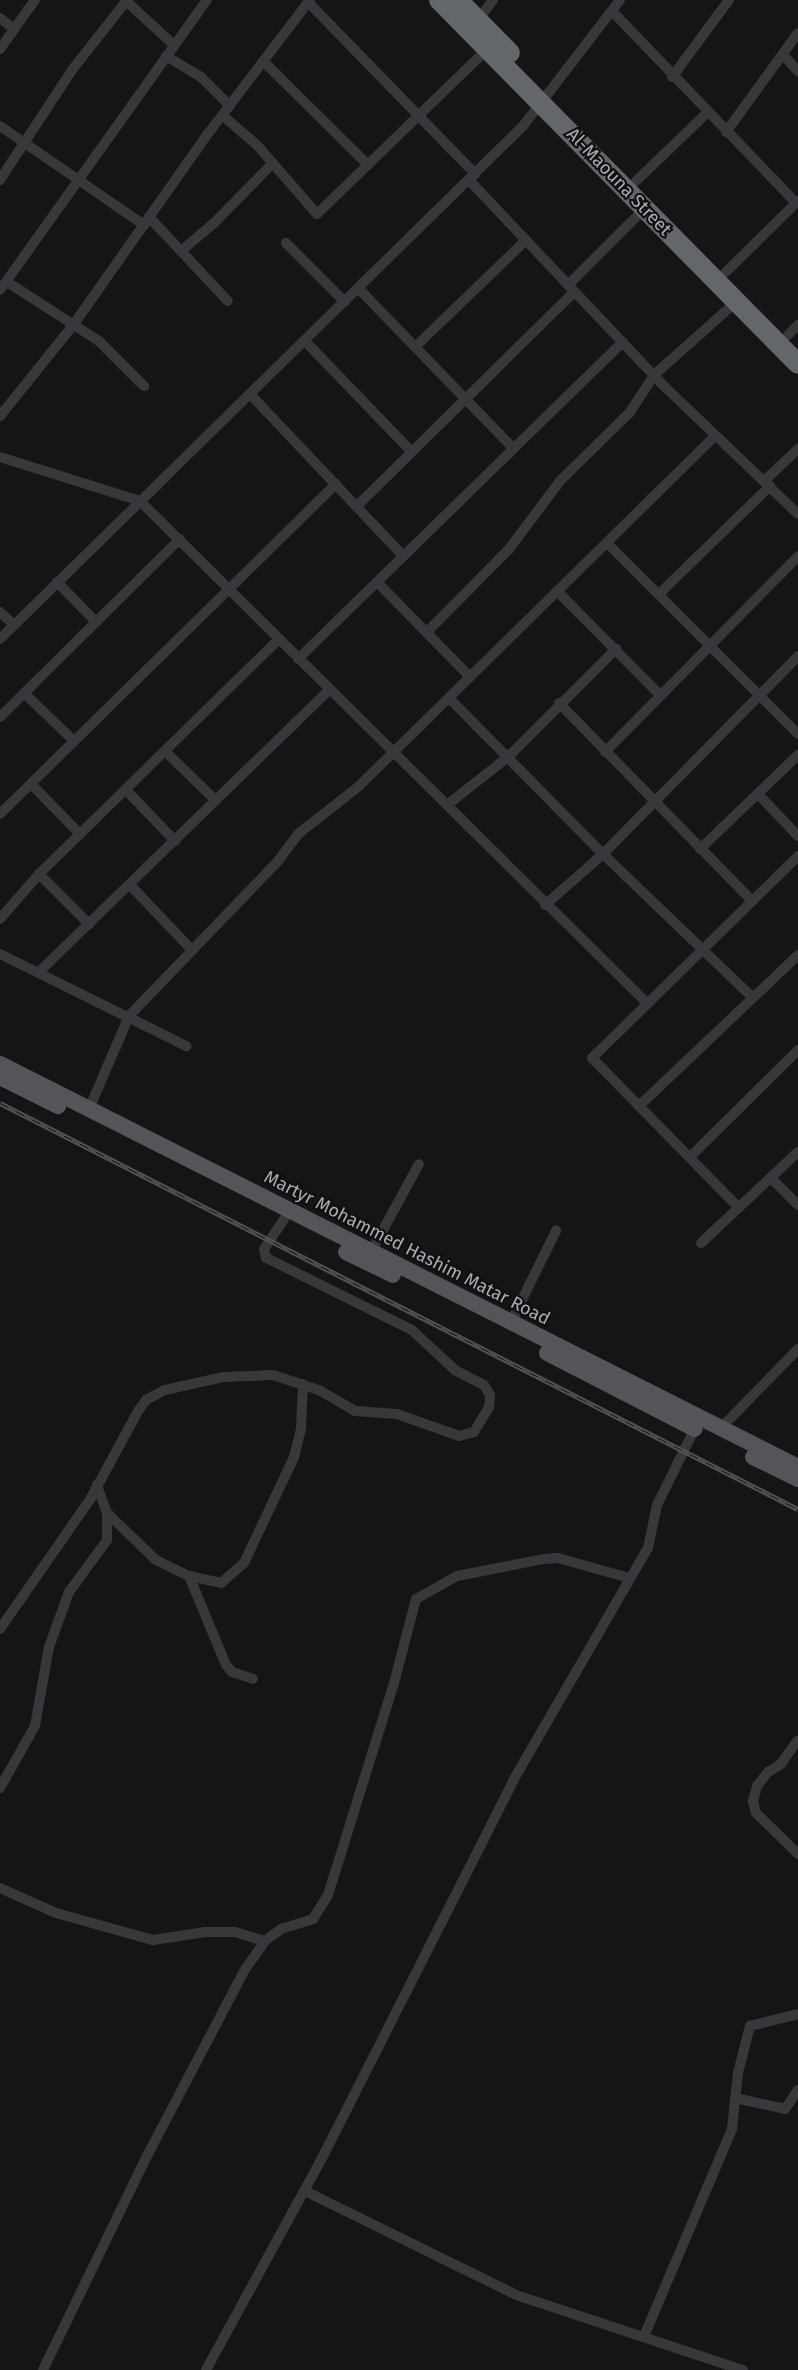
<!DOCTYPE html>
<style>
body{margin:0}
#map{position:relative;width:798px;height:2370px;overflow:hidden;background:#151516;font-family:"Fira Sans",sans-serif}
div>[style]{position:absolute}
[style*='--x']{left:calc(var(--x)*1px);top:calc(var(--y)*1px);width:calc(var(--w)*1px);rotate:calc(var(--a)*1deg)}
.street>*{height:10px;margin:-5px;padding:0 5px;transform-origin:5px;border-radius:5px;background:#36383b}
.primary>*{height:16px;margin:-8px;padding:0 8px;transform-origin:8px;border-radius:8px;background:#53555a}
.highway>*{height:20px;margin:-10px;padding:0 10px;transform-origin:10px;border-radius:10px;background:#63666b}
.rail>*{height:5px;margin-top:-2.5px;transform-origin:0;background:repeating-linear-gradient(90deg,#101011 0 9px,#505256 0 18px);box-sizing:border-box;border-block:2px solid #505256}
span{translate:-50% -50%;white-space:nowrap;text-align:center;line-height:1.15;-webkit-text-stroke:4.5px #101011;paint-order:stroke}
.street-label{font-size:18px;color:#a9adb5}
</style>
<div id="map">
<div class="street">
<i style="--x:125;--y:0;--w:67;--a:42.6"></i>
<i style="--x:308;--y:2;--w:240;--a:45.8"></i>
<i style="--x:612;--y:11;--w:266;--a:46.2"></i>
<i style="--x:0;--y:18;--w:18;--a:38"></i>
<i style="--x:478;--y:20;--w:25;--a:-53"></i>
<i style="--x:0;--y:49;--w:60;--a:-54.5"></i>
<i style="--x:783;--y:55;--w:22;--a:47"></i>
<i style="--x:166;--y:56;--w:41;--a:31"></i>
<i style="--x:201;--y:77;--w:41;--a:45"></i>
<i style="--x:263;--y:61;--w:148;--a:44.7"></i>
<i style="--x:672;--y:77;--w:96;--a:-53.5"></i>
<i style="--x:222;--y:115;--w:46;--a:40.6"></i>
<i style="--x:257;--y:145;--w:91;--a:49"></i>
<i style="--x:317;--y:214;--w:237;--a:-44.1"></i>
<i style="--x:0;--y:126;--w:175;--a:34.5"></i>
<i style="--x:726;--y:132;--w:122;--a:-54"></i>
<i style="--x:0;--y:180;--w:131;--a:-56.8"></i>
<i style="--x:72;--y:70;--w:89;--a:-51.8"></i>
<i style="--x:469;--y:180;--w:284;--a:46.6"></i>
<i style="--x:664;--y:386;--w:185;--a:43.7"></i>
<i style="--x:636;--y:181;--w:98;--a:-43.8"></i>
<i style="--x:149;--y:217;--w:115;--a:46.8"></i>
<i style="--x:286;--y:243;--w:83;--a:45"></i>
<i style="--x:181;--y:251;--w:43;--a:-40.3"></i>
<i style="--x:214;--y:223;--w:84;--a:-45.5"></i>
<i style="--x:726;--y:272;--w:101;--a:-44.6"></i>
<i style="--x:7;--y:282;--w:109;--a:32.7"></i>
<i style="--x:99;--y:341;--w:64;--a:45"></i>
<i style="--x:568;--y:285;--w:109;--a:-45"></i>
<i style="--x:359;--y:289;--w:221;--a:45.9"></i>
<i style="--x:0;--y:290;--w:356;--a:-54.5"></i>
<i style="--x:788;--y:335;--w:14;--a:-45"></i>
<i style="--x:305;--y:341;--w:153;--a:46.1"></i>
<i style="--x:416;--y:346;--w:153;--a:-43.9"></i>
<i style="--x:250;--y:394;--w:223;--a:46.6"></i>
<i style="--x:0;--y:416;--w:118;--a:-51.2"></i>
<i style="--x:74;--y:324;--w:231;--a:-54.9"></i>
<i style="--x:207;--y:135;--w:170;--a:-52.7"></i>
<i style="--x:0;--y:457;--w:147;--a:17.4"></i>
<i style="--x:140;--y:501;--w:712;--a:44.72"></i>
<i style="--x:764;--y:481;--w:47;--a:-43.3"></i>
<i style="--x:357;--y:506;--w:305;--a:-44.6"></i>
<i style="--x:607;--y:543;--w:270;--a:45"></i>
<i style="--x:57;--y:582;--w:56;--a:45.7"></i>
<i style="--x:377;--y:582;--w:133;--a:45.6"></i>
<i style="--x:557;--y:591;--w:145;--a:45.3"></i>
<i style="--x:659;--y:594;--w:155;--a:-44.2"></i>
<i style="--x:0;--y:612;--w:19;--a:43"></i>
<i style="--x:427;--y:632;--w:117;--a:-45.3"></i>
<i style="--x:509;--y:549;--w:85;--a:-53.1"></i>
<i style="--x:560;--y:481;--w:98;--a:-44.6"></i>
<i style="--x:630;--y:412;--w:44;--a:-57"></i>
<i style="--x:654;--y:375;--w:110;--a:-41.7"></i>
<i style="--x:0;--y:639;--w:733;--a:-44.45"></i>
<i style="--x:523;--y:126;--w:159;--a:-52.4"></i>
<i style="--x:298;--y:659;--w:454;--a:-44.3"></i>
<i style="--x:24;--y:693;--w:69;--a:43.8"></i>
<i style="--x:449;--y:698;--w:219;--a:45.4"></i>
<i style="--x:603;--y:854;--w:207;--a:43.8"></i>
<i style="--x:559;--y:703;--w:277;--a:45.7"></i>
<i style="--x:0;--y:717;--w:253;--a:-44.7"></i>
<i style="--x:165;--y:751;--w:71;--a:44.4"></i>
<i style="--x:605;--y:752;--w:275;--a:-45.4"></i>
<i style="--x:31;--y:784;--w:70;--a:45.6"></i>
<i style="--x:126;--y:790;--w:71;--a:46.1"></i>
<i style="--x:758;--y:794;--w:58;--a:46.4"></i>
<i style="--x:447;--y:805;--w:78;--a:-38.2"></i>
<i style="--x:508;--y:757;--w:153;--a:-45"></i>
<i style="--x:0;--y:814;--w:471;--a:-44.5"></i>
<i style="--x:700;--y:849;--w:136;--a:-43.8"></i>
<i style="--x:39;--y:874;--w:71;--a:45"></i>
<i style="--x:130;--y:885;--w:90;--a:46.4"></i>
<i style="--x:545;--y:905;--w:77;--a:-41.3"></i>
<i style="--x:603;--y:854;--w:278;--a:-45.4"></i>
<i style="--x:0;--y:919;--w:60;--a:-49.1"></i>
<i style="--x:39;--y:874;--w:334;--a:-44.4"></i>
<i style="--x:0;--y:954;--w:208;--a:26.3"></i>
<i style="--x:39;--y:972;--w:403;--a:-44.2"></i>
<i style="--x:639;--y:1106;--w:219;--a:-43.5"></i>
<i style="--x:89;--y:1109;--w:101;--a:-66.7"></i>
<i style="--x:129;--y:1016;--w:215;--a:-46.1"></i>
<i style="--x:278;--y:861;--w:34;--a:-53"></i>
<i style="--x:298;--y:834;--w:76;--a:-38.1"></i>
<i style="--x:358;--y:787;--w:501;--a:-44.51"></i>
<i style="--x:690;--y:1157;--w:152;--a:-44.7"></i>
<i style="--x:771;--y:1178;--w:38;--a:45"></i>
<i style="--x:739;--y:1208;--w:210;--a:-134.4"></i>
<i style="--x:592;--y:1058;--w:289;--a:-44.4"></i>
<i style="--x:701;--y:1243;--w:133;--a:-43.2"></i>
<i style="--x:371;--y:1252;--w:100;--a:-61.4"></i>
<i style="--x:511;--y:1322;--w:102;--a:-63.7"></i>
<i style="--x:720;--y:1429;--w:112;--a:-45.7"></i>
<i style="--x:107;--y:1513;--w:68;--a:43.8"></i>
<i style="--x:156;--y:1560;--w:37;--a:26"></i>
<i style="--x:189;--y:1576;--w:96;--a:67.4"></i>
<i style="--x:226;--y:1665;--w:9;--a:49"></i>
<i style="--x:232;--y:1672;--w:22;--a:18"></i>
<i style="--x:189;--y:1576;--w:33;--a:12"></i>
<i style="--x:221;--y:1583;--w:30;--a:-41"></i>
<i style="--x:244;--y:1563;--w:117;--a:-64.7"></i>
<i style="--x:294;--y:1457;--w:30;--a:-76"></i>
<i style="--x:301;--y:1428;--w:44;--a:-87.4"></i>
<i style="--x:0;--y:1629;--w:160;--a:-55.2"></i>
<i style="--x:91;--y:1498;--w:99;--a:-61.6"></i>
<i style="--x:138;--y:1411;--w:14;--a:-54"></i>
<i style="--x:146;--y:1400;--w:21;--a:-28"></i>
<i style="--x:165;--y:1390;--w:59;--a:-12.6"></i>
<i style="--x:223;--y:1377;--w:50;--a:-2.3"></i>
<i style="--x:273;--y:1375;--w:48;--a:18.1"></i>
<i style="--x:319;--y:1390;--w:42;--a:30.3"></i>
<i style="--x:355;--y:1411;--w:42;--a:4.1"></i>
<i style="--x:397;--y:1414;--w:66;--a:19.5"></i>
<i style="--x:459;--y:1436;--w:16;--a:-15"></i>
<i style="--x:474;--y:1432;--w:29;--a:-59"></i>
<i style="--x:489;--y:1407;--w:12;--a:-85"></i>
<i style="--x:490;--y:1395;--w:12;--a:-121"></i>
<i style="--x:484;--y:1385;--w:33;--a:-153"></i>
<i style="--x:455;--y:1370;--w:59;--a:-137.1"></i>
<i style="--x:412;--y:1330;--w:163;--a:-153.7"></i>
<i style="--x:266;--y:1258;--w:9;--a:-103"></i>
<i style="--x:264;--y:1249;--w:36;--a:-56"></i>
<i style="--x:797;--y:1741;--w:28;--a:125"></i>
<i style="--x:781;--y:1764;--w:15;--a:148"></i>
<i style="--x:768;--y:1772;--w:18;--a:128"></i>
<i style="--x:757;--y:1786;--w:16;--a:105"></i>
<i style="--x:753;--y:1801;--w:12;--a:76"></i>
<i style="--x:756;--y:1813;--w:59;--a:44.3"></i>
<i style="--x:0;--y:1788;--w:71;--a:-60.6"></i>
<i style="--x:35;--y:1726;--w:80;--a:-80"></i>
<i style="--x:49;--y:1647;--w:59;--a:-70"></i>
<i style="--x:69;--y:1592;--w:64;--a:-53.8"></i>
<i style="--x:107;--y:1540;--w:27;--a:-90"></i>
<i style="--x:107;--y:1513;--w:30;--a:-110"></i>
<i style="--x:0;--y:1888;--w:61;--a:24.1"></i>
<i style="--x:56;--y:1913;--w:101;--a:15.6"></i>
<i style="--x:153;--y:1940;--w:53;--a:-8.7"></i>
<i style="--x:205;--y:1932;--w:30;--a:0"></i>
<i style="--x:235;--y:1932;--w:31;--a:17"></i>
<i style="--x:735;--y:2098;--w:51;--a:12.4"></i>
<i style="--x:785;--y:2109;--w:23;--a:-56"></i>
<i style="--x:305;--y:2191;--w:235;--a:26.2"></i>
<i style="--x:516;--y:2295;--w:239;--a:18.3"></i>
<i style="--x:645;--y:2334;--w:223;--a:-67"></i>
<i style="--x:732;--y:2129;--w:56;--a:-83.9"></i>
<i style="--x:738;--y:2073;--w:49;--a:-75.7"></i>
<i style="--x:750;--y:2026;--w:49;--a:-14"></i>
<i style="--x:43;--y:2370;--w:238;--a:-64.1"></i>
<i style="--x:147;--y:2156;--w:209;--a:-62.3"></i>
<i style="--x:244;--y:1971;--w:37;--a:-55"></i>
<i style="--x:265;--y:1941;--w:20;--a:-37"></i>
<i style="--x:281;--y:1929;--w:34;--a:-17"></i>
<i style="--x:313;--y:1919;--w:28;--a:-58"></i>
<i style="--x:328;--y:1895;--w:222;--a:-72.7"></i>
<i style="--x:394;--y:1683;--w:87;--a:-75.3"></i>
<i style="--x:416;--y:1599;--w:47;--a:-29.3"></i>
<i style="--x:457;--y:1576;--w:89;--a:-11.1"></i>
<i style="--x:544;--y:1559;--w:14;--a:-4"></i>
<i style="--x:558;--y:1558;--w:74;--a:15.7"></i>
<i style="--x:206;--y:2370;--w:235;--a:-61.3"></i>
<i style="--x:319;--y:2164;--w:440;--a:-63.1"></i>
<i style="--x:518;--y:1772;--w:259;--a:-59.9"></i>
<i style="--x:648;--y:1548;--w:44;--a:-78.2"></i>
<i style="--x:657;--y:1505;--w:86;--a:-63.7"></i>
</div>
<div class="primary">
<i style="--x:0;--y:1064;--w:894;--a:26.79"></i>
<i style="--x:0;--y:1077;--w:65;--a:26.6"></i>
<i style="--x:346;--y:1252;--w:52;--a:26.1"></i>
<i style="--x:547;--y:1353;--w:166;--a:27.2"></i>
<i style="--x:753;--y:1457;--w:50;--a:26.1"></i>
</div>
<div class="highway">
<i style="--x:439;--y:0;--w:511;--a:45.4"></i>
<i style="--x:458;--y:0;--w:74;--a:45.5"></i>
</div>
<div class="rail">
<i style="--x:0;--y:1103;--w:895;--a:26.97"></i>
</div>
<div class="street-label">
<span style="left:619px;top:182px;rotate:46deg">Al-Maouna Street</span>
<span style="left:407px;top:1248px;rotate:27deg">Martyr Mohammed Hashim Matar Road</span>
</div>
</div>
